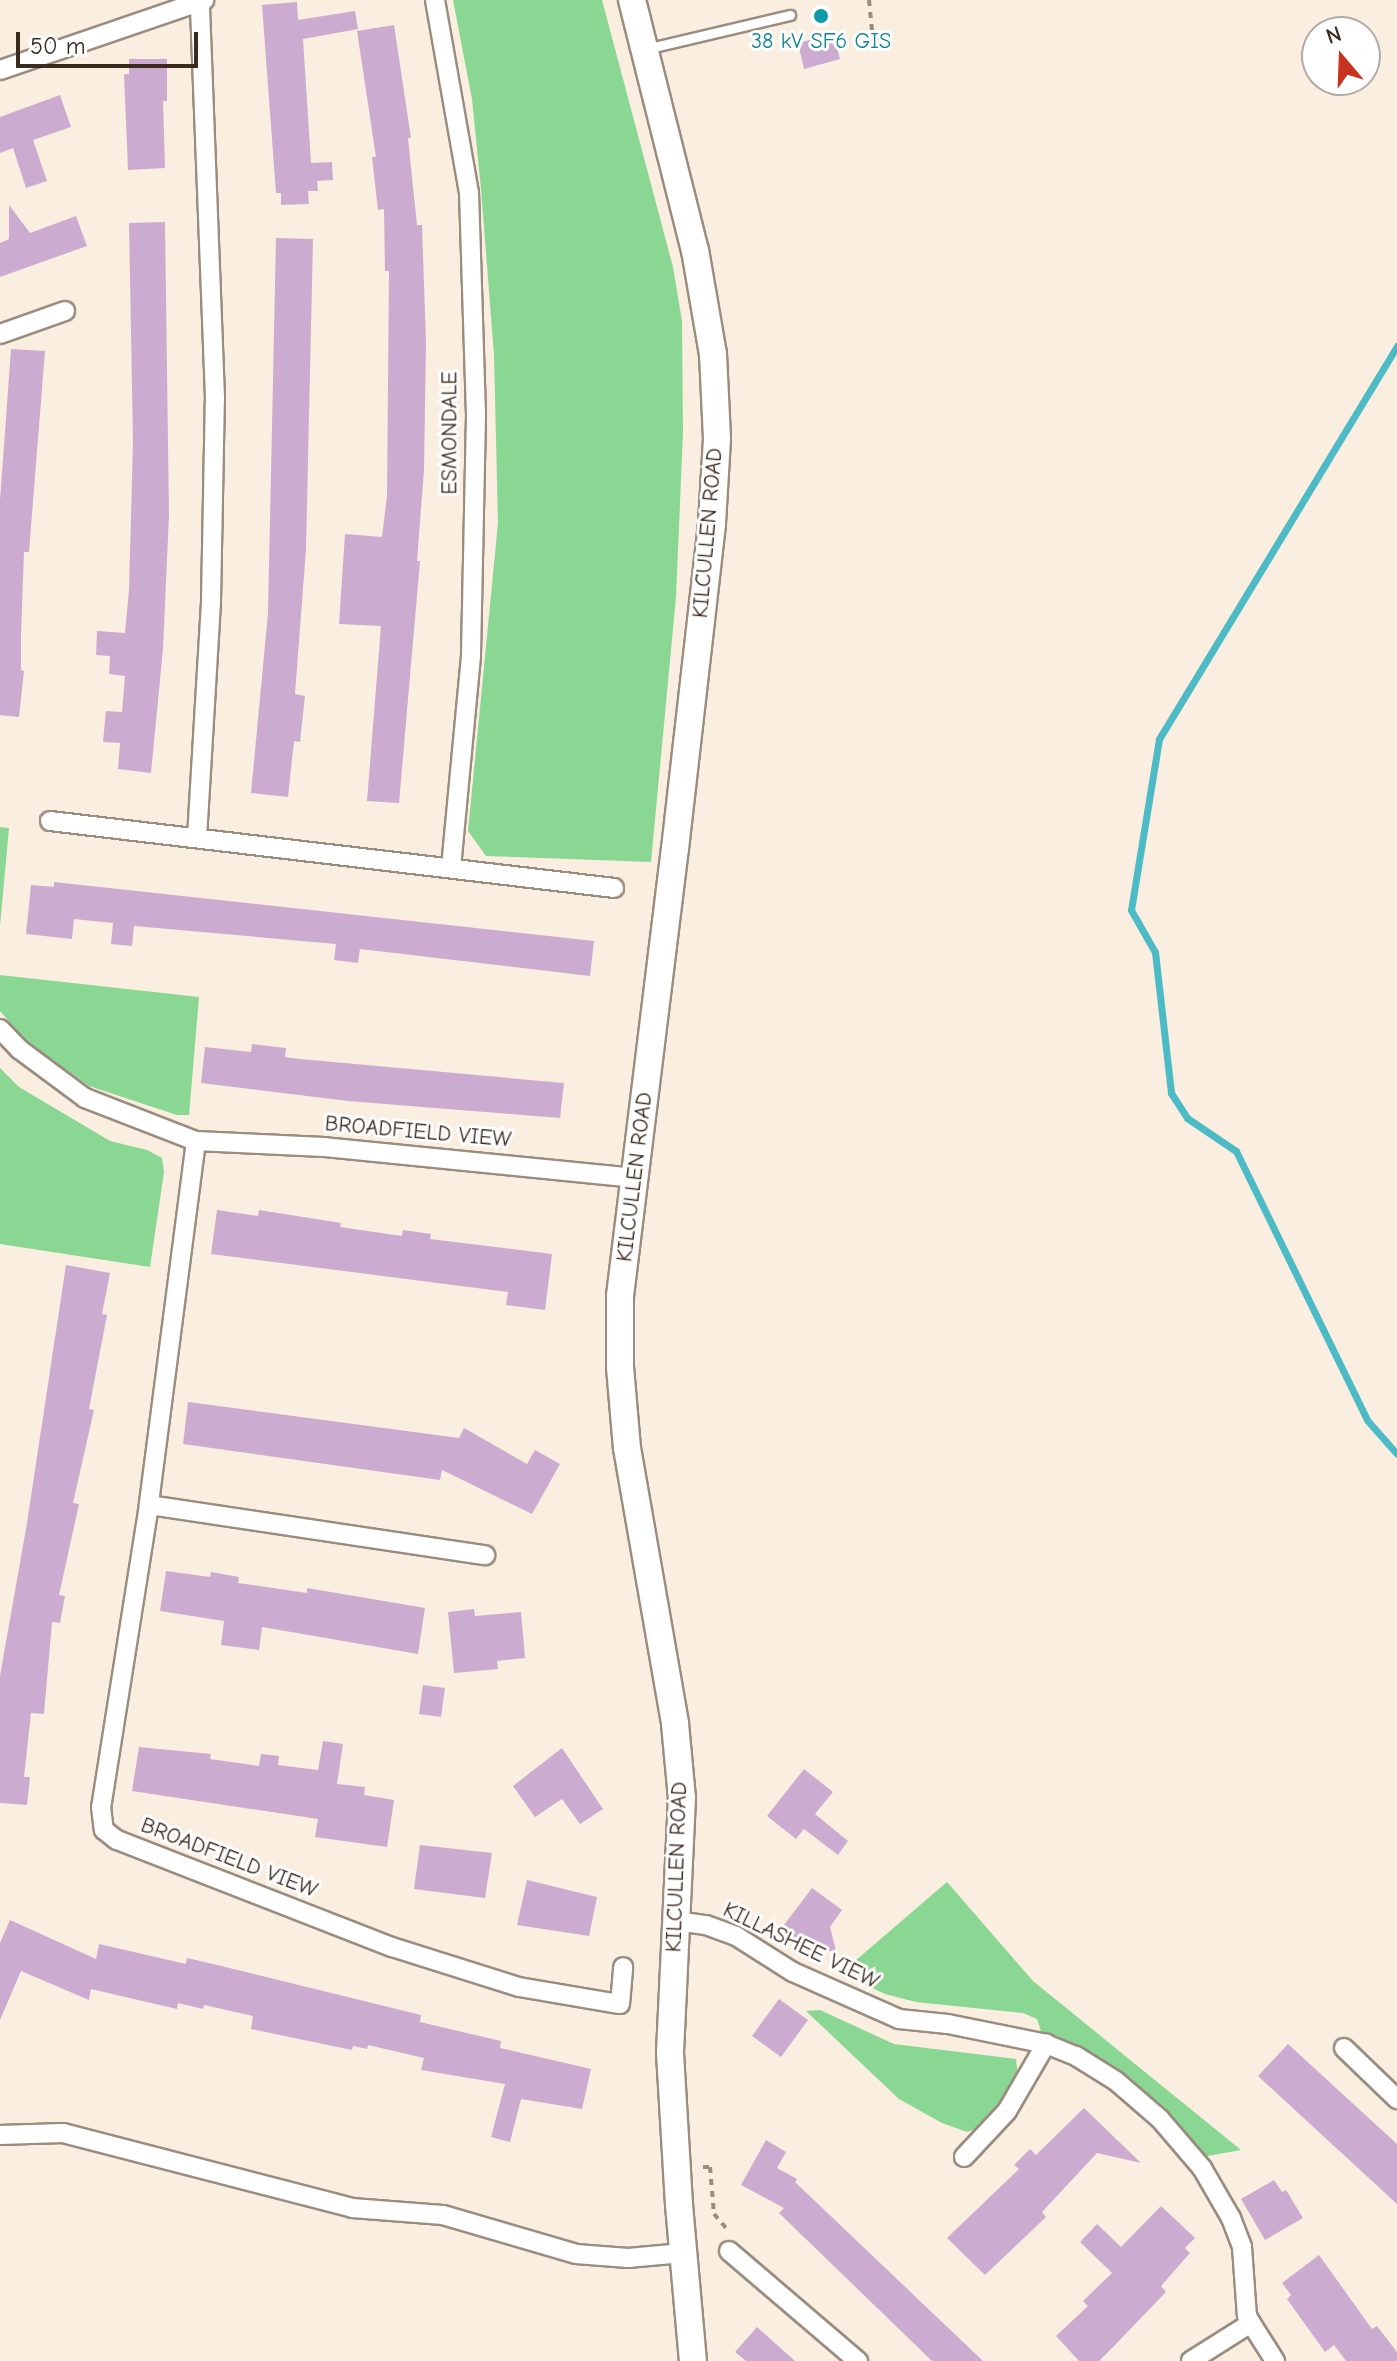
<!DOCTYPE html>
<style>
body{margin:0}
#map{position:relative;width:1397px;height:2361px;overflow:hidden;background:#f9eedf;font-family:"Comic Neue",sans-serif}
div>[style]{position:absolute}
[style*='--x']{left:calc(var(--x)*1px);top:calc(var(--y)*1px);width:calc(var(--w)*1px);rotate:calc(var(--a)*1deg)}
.green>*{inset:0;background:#8ad693}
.stream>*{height:7px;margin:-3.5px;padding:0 3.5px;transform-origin:3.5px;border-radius:3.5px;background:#4dbbc5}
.building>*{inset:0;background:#cbacd0}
.path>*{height:4px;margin-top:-2px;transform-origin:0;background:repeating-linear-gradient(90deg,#9a8c7e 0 6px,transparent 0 12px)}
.roads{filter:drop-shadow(2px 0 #9a8c7e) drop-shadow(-2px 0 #9a8c7e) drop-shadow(0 2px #9a8c7e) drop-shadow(0 -2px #9a8c7e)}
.service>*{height:9px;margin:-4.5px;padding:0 4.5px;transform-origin:4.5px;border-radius:4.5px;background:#fff}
.minor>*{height:18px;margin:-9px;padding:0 9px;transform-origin:9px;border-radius:9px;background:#fff}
.secondary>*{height:26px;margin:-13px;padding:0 13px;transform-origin:13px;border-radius:13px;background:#fff}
.dots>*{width:22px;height:22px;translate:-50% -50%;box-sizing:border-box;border:4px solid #fff;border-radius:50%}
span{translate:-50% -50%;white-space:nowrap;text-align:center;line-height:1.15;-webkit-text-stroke:6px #fff;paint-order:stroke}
.culture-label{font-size:22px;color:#0d838f}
.street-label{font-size:22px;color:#3b2a1e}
.north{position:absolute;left:1301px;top:16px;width:80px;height:80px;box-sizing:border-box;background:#fff;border:2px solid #b1aaa5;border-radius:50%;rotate:341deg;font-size:22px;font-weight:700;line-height:32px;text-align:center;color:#3b2a1e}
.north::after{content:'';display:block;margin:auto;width:28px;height:36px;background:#c8321e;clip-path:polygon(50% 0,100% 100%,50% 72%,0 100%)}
.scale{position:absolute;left:16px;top:32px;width:182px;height:36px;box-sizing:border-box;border:4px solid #3b2a1e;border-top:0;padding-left:10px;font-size:24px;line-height:28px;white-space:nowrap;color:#3b2a1e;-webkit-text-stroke:6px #fff;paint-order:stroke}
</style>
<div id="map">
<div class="green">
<i style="clip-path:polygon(453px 0,602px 0,673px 267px,682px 321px,683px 432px,676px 597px,651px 862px,486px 856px,468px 831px,498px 523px,494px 355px,481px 189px,472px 99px)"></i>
<i style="clip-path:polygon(0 827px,9px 828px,0 926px)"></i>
<i style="clip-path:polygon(0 975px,199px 997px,189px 1115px,177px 1115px,89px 1086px,27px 1042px,0 1011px)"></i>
<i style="clip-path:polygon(0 1068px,19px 1087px,110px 1141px,147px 1150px,162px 1158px,164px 1172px,150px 1267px,0 1244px)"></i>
<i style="clip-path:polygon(947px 1882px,1033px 1981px,1241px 2150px,1202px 2157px,1109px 2067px,1041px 2031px,1037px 2019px,1023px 2013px,916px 2002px,885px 1994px,841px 1973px)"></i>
<i style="clip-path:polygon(820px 2010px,894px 2044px,1016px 2059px,1018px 2078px,986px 2125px,967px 2132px,942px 2123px,899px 2099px,806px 2011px)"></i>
</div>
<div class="stream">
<i style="--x:1397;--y:346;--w:459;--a:121.2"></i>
<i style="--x:1159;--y:739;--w:173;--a:99.3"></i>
<i style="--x:1131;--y:910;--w:48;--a:60.3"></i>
<i style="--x:1155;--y:952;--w:142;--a:83.5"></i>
<i style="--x:1171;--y:1093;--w:30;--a:57"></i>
<i style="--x:1187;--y:1118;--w:59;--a:34"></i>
<i style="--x:1236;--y:1151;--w:299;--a:64"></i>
<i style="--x:1367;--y:1420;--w:45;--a:48.6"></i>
</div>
<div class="building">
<i style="clip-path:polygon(297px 2px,298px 20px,355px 11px,358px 29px,303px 39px,311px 163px,332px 162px,333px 180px,317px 181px,318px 191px,308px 191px,309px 204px,281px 205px,281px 193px,276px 193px,262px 5px)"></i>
<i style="clip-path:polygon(394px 25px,411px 138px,408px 138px,417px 225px,422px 225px,426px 342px,424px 470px,417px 561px,420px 561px,399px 803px,367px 801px,381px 626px,339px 624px,345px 534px,382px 537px,387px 496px,389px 271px,385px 271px,384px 209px,378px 210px,372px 157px,376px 157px,357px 31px)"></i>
<i style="clip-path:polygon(833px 34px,840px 59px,804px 69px,798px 43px)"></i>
<i style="clip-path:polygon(129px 59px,167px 59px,167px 101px,163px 101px,165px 168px,128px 170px,124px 74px,129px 74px)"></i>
<i style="clip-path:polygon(60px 95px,71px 127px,33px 140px,47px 181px,26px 188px,13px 148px,0 153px,0 117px)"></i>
<i style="clip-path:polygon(9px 205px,30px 233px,76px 216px,87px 246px,0 277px,0 243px,9px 239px)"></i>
<i style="clip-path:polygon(165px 222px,169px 515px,163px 649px,151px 773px,118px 769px,120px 743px,103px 742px,106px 711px,122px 712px,125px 676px,109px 674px,110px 656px,96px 655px,97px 631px,125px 633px,129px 590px,133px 442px,129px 223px)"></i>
<i style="clip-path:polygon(276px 238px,313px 239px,306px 549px,295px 694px,305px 696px,300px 742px,294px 741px,288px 797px,251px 793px,268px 613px)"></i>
<i style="clip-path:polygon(11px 349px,45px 351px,29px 552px,24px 552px,21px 635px,21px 670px,24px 671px,19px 717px,0 715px,0 500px)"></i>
<i style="clip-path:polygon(54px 882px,594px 941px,590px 976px,360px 949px,358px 963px,334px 960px,336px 944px,134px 926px,132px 946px,111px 944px,113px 923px,74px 919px,72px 939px,26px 934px,31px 885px,54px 887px)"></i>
<i style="clip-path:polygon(252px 1044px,286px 1048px,285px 1057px,300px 1059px,564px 1083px,560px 1118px,348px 1101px,201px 1083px,205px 1047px,251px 1052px)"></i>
<i style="clip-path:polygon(217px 1210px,258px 1216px,259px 1210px,341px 1223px,340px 1227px,402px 1236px,403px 1230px,431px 1234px,430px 1239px,552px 1254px,545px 1310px,506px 1305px,508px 1292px,211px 1254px)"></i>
<i style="clip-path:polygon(66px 1265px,110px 1273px,102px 1314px,107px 1315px,89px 1409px,94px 1410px,73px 1503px,79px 1504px,59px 1595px,65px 1596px,60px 1623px,52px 1622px,44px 1714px,31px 1713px,24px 1777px,30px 1777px,27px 1805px,0 1803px,0 1676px,27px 1523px)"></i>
<i style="clip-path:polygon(188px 1402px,459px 1438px,464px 1428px,527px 1464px,535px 1450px,560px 1464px,532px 1514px,442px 1470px,440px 1480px,183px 1444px)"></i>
<i style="clip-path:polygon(166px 1571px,210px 1577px,211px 1572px,239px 1577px,238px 1583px,307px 1593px,307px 1588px,425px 1608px,418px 1654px,262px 1627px,259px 1650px,221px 1645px,224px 1621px,160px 1611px)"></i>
<i style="clip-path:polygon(474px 1609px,475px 1616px,521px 1612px,525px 1658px,497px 1661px,498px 1669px,454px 1673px,448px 1612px)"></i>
<i style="clip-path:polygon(423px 1685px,445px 1688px,441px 1717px,419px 1714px)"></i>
<i style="clip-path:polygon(323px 1741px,343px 1744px,337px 1784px,365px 1787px,364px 1795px,394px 1800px,387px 1847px,315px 1837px,318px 1819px,132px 1791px,139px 1747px,211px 1754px,210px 1759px,259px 1766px,261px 1754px,279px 1756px,278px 1765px,318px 1770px)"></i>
<i style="clip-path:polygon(562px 1748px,603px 1809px,580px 1824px,562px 1799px,535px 1817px,513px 1786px)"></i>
<i style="clip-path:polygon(804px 1769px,833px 1792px,815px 1814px,848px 1841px,838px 1855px,804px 1829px,796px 1839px,767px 1816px)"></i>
<i style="clip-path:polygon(420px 1845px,492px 1853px,485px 1898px,414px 1889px)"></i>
<i style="clip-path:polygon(527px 1880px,597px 1897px,589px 1936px,517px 1925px)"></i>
<i style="clip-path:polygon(812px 1888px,842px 1910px,830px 1927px,836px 1951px,811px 1952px,781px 1929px)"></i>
<i style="clip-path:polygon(10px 1920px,96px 1959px,99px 1944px,186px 1964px,187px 1958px,213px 1964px,421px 2015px,420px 2022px,501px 2041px,500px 2048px,591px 2069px,582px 2109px,521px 2099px,510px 2142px,491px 2137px,505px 2084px,421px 2070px,424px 2058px,368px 2045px,367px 2049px,353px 2046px,352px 2050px,251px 2029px,253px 2016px,204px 2005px,203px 2009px,178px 2003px,177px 2009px,91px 1989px,89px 2000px,21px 1971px,0 2020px,0 1943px)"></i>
<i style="clip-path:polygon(779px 1999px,808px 2020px,781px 2057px,752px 2036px)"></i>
<i style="clip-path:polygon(1288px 2044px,1397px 2144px,1397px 2204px,1258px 2076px)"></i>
<i style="clip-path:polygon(1084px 2108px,1141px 2163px,1097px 2153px,1042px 2212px,1046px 2217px,985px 2275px,947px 2238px,1019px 2169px,1014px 2165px,1030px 2149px,1036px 2155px)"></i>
<i style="clip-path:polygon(766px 2140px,786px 2152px,777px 2168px,797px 2179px,795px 2182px,983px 2361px,932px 2361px,779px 2213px,784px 2208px,741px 2185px)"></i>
<i style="clip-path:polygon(1274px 2180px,1282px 2192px,1286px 2190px,1303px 2218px,1265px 2240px,1241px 2199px)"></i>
<i style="clip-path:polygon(1161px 2206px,1195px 2238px,1185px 2248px,1190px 2253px,1161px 2286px,1166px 2292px,1114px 2346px,1099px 2361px,1079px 2361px,1056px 2336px,1088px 2306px,1083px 2301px,1112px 2273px,1080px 2242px,1097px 2224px,1121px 2247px)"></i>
<i style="clip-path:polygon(1319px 2255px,1372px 2329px,1377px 2326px,1397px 2352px,1397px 2361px,1346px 2361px,1334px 2345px,1325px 2352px,1287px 2299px,1291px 2295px,1282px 2283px)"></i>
<i style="clip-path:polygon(757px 2327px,795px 2361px,746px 2361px,735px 2352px)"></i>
</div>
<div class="path">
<i style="--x:869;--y:0;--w:50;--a:84.3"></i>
<i style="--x:703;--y:2167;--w:7;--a:0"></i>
<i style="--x:710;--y:2167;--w:47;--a:85.1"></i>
<i style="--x:714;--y:2214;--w:21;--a:49"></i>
</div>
<div class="roads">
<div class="service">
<i style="--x:645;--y:49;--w:149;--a:-13.2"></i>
</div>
<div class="minor">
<i style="--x:435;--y:0;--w:195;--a:80"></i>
<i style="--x:469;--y:192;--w:224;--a:88.2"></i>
<i style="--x:476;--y:416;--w:240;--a:91.2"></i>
<i style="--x:471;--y:656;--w:213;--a:95.4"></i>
<i style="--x:0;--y:70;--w:216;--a:-18.9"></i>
<i style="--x:0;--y:334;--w:69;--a:-19.5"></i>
<i style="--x:50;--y:821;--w:568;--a:6.77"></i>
<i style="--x:197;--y:838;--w:237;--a:-86.6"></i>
<i style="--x:211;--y:601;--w:203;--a:-88.9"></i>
<i style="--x:215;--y:398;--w:397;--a:-92.2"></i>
<i style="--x:0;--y:1029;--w:28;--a:46"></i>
<i style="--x:19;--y:1049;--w:82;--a:36.6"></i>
<i style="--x:85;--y:1098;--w:119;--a:21.2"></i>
<i style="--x:196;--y:1141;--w:128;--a:2.7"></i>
<i style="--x:324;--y:1147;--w:314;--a:5.7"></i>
<i style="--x:196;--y:1141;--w:367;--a:97.4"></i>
<i style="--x:149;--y:1505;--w:306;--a:99"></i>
<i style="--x:101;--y:1807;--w:23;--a:83"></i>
<i style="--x:104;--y:1830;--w:16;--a:38"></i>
<i style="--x:117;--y:1840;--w:295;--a:21.3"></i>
<i style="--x:392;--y:1947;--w:133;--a:17.5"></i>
<i style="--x:519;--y:1987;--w:102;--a:9.6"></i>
<i style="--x:620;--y:2004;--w:37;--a:-85"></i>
<i style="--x:149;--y:1505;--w:340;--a:8.5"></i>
<i style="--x:676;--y:1921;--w:30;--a:8"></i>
<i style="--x:706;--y:1925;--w:32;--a:20"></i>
<i style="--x:736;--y:1936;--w:67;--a:32.3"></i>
<i style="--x:793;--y:1972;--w:116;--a:23.9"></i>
<i style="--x:899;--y:2019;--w:49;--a:5.8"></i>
<i style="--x:948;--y:2024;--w:100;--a:11.5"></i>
<i style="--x:1046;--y:2044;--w:32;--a:22"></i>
<i style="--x:1076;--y:2056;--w:47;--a:32"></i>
<i style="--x:1116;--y:2081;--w:58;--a:40.8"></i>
<i style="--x:1160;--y:2119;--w:65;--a:49.4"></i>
<i style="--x:1202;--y:2168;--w:58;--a:59.9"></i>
<i style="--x:1231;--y:2218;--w:31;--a:69"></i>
<i style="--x:1242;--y:2247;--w:69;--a:85.9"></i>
<i style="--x:1247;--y:2316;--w:8;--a:60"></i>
<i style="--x:1251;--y:2323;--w:71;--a:147.7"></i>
<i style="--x:1344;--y:2048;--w:74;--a:43.9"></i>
<i style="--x:0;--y:2135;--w:63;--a:-1.8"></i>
<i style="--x:63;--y:2133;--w:299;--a:14.5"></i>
<i style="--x:352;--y:2208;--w:91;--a:4.4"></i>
<i style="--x:443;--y:2215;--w:139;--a:16.3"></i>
<i style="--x:576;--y:2254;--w:52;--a:4.4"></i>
<i style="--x:628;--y:2258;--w:55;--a:-5.2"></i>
<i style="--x:964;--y:2157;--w:63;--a:-46.9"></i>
<i style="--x:1007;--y:2111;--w:78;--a:-59.8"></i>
<i style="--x:729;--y:2251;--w:170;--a:40.5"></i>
<i style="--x:1251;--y:2323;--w:45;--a:57.7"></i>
</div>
<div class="secondary">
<i style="--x:632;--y:0;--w:258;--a:75.9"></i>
<i style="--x:695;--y:250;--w:106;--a:80.2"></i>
<i style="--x:713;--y:354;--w:85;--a:87.3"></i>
<i style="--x:717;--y:439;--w:85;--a:93.4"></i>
<i style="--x:712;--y:524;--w:326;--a:96.5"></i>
<i style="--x:675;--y:848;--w:451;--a:97"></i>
<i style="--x:620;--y:1296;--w:71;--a:90"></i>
<i style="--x:620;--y:1367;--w:81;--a:85.1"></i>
<i style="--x:627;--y:1448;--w:280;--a:80.1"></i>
<i style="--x:675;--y:1724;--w:74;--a:84.6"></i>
<i style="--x:682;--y:1798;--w:255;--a:92.7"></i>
<i style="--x:670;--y:2053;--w:152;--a:86.6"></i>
<i style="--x:679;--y:2205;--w:157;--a:84.9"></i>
</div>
</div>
<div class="dots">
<i style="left:821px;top:16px;background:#0f9aa8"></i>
</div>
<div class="culture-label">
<span style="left:821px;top:42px">38 kV SF6 GIS</span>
</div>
<div class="street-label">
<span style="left:450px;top:433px;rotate:-90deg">ESMONDALE</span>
<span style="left:708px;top:533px;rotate:-85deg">KILCULLEN ROAD</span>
<span style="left:418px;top:1132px;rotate:5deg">BROADFIELD VIEW</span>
<span style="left:635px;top:1177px;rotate:-83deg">KILCULLEN ROAD</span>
<span style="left:229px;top:1858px;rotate:21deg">BROADFIELD VIEW</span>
<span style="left:677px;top:1867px;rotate:-88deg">KILCULLEN ROAD</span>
<span style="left:801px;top:1946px;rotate:26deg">KILLASHEE VIEW</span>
</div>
<div class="north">N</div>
<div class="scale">50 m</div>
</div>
